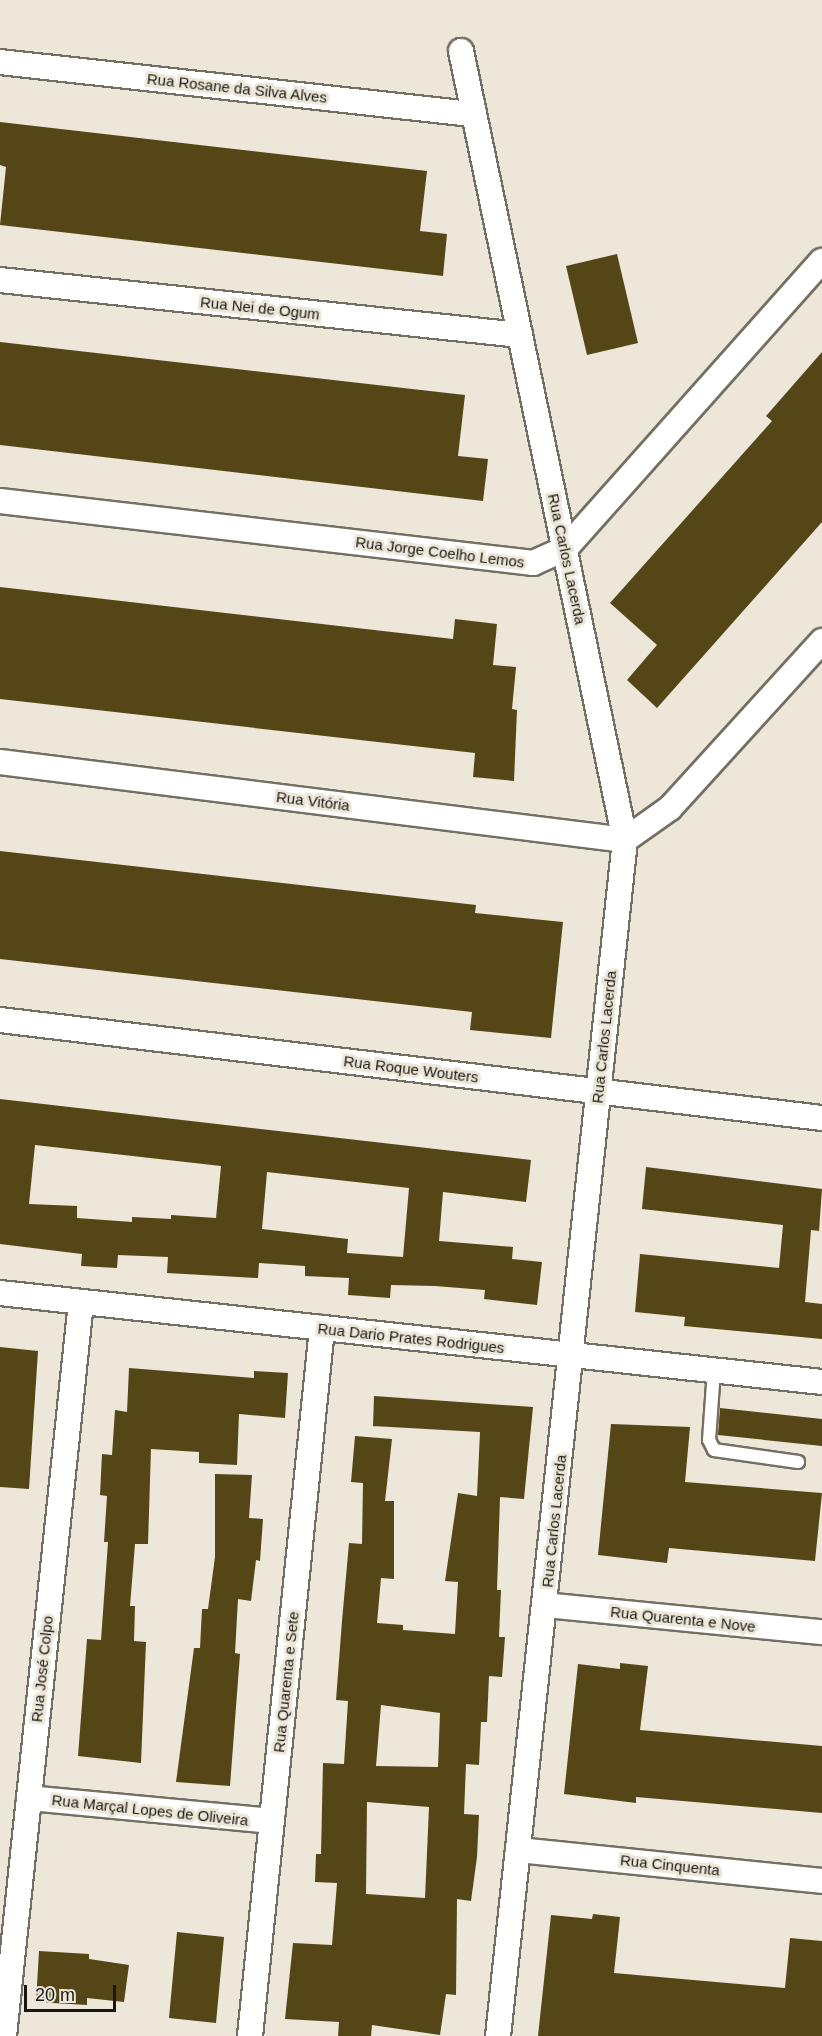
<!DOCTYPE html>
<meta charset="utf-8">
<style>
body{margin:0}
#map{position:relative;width:822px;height:2036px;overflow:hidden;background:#ece7d9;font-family:Helvetica,sans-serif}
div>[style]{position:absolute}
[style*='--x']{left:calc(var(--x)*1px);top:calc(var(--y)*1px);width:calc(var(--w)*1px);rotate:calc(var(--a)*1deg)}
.building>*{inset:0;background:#544617}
.roads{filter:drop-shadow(2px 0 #736f62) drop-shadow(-2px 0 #736f62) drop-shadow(0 2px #736f62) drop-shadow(0 -2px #736f62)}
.service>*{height:12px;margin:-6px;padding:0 6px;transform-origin:6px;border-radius:6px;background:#fff}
.minor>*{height:24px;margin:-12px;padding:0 12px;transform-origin:12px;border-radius:12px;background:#fff}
span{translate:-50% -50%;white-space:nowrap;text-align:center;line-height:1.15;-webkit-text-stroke:6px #ece7d9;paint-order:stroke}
.street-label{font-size:15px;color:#191712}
.scale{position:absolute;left:24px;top:1985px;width:92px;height:27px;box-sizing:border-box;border:3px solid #191712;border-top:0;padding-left:8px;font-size:18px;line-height:21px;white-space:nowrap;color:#191712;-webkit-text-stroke:4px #ece7d9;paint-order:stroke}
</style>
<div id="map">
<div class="building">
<i style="clip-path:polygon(0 122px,427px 171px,420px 231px,447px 234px,443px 276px,0 225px,6px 167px,0 165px)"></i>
<i style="clip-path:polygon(617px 254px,638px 343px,587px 355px,566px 266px)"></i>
<i style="clip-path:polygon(0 342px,465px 395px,458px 456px,488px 459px,483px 501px,0 445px)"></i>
<i style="clip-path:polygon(822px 352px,822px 522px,657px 708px,627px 680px,657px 645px,610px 603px,772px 421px,766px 416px)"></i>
<i style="clip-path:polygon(0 587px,453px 639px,455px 619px,497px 624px,493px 665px,516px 667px,512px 709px,517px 710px,514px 781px,473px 777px,475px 753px,0 699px)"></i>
<i style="clip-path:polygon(0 851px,476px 905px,475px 913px,563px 922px,551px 1038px,470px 1030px,472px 1012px,0 959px)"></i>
<i style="clip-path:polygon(evenodd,0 1099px,531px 1160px,526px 1202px,443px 1192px,439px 1241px,513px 1247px,512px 1259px,542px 1262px,537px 1305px,484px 1299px,485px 1290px,435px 1286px,391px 1285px,390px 1298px,348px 1295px,349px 1278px,305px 1276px,305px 1266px,259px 1263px,258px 1278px,167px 1273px,168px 1257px,118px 1255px,117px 1268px,81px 1266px,82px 1254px,0 1244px,0 1099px,35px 1145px,221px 1166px,216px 1218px,171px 1215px,171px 1219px,132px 1217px,132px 1222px,77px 1218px,77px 1206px,29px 1204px,35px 1145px,0 1099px,267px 1172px,409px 1188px,403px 1257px,347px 1253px,348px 1239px,262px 1229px,267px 1172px)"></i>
<i style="clip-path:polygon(646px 1167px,822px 1189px,819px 1231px,811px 1230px,805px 1302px,822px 1304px,822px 1339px,684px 1326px,685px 1317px,635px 1312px,640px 1254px,779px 1268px,783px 1225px,642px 1209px)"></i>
<i style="clip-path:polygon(0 1347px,38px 1351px,29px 1489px,0 1487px)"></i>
<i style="clip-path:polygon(129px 1368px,254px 1378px,254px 1371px,288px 1373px,285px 1418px,239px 1414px,237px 1465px,199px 1463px,199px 1452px,151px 1449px,148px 1544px,135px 1544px,130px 1606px,135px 1606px,134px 1641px,146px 1642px,141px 1763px,78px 1756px,87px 1639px,101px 1640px,108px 1542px,104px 1542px,107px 1496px,100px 1495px,102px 1454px,112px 1455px,115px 1410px,127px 1412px)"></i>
<i style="clip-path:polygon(evenodd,374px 1396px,533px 1407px,524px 1499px,500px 1497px,497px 1590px,501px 1590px,499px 1637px,505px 1637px,502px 1677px,489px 1676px,487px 1722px,481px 1722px,479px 1765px,466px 1764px,464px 1814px,479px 1815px,477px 1857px,471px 1901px,457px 1899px,456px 1995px,446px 1994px,440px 2035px,372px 2025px,371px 2036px,338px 2036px,339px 2022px,285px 2019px,293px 1943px,332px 1945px,337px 1883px,315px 1882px,316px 1854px,321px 1854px,323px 1763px,344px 1764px,348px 1701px,336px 1700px,342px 1621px,349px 1543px,362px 1544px,363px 1483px,351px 1482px,355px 1436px,392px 1439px,385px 1501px,394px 1501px,394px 1579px,381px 1578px,377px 1623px,403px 1625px,403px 1630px,455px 1634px,458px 1582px,445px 1581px,458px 1493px,477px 1496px,480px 1432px,373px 1426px,374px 1396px,381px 1705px,440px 1713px,438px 1767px,376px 1766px,381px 1705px,374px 1396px,367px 1802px,429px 1807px,425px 1898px,366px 1894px,367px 1802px)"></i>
<i style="clip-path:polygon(720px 1408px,822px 1419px,822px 1446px,718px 1435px)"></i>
<i style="clip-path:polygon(611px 1424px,690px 1427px,685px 1482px,822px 1493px,815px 1561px,669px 1548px,667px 1563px,598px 1555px)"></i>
<i style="clip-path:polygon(215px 1474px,252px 1475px,249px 1518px,263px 1519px,260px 1561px,256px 1560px,251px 1601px,238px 1599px,235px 1653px,240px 1654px,230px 1786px,176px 1782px,194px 1648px,200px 1648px,202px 1609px,208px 1609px,215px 1557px)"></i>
<i style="clip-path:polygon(620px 1663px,648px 1666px,640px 1730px,822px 1746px,822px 1813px,636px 1797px,636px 1803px,564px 1794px,578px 1664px,620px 1669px)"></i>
<i style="clip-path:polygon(593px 1914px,620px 1917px,614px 1973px,785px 1988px,790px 1938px,822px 1941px,822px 2036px,538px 2036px,551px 1915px,592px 1919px)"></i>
<i style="clip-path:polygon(177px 1932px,224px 1937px,216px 2023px,169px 2018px)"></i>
<i style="clip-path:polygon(39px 1951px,89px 1954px,89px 1959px,129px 1965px,124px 2002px,87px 1998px,87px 2005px,36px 2002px)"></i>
</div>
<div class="roads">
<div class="service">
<i style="--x:714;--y:1370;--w:70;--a:94.1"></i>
<i style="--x:709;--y:1440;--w:11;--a:63"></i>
<i style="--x:714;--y:1450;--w:85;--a:8.1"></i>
</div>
<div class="minor">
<i style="--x:461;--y:51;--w:806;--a:78.26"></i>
<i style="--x:625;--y:840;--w:1203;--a:96.06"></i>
<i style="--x:0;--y:62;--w:477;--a:6.3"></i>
<i style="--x:0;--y:280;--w:523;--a:6.04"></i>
<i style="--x:0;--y:501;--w:537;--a:6.63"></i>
<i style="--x:533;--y:563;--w:35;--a:-24"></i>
<i style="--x:565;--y:549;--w:386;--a:-48.3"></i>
<i style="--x:0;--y:762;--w:630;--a:7.11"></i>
<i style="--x:625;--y:840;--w:55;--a:-35.4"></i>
<i style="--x:670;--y:808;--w:226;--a:-47.7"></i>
<i style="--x:0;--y:1020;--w:828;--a:6.8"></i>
<i style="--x:0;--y:1293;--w:827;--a:6.18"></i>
<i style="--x:545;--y:1605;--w:278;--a:5.6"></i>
<i style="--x:29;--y:1798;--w:243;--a:5.4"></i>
<i style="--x:518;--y:1850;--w:306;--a:5.8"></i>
<i style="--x:4;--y:2036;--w:738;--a:-84.01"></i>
<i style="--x:250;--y:2036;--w:712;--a:-84.19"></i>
</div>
</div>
<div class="street-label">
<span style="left:237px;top:88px;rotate:6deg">Rua Rosane da Silva Alves</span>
<span style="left:260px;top:308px;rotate:6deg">Rua Nei de Ogum</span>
<span style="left:440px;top:552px;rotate:7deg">Rua Jorge Coelho Lemos</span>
<span style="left:567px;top:559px;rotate:78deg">Rua Carlos Lacerda</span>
<span style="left:313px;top:801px;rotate:7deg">Rua Vitória</span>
<span style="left:604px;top:1037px;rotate:-84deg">Rua Carlos Lacerda</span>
<span style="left:411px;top:1069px;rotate:7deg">Rua Roque Wouters</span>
<span style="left:411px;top:1338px;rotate:6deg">Rua Dario Prates Rodrigues</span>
<span style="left:554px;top:1521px;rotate:-84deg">Rua Carlos Lacerda</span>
<span style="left:683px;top:1619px;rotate:6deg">Rua Quarenta e Nove</span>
<span style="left:42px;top:1669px;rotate:-84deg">Rua José Colpo</span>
<span style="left:286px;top:1682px;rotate:-84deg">Rua Quarenta e Sete</span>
<span style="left:150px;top:1810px;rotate:6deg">Rua Marçal Lopes de Oliveira</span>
<span style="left:670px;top:1865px;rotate:6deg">Rua Cinquenta</span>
</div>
<div class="scale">20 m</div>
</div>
